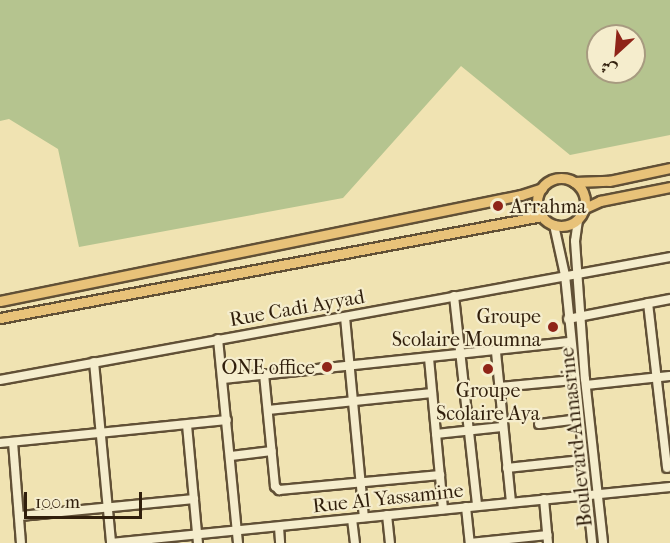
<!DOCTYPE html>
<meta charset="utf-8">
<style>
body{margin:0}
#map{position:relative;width:670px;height:543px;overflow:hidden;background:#f0e3b2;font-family:"IM FELL French Canon",Amiri,serif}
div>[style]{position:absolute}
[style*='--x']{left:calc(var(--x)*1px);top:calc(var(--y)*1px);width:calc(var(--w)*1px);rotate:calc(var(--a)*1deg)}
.green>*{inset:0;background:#b5c48f}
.roads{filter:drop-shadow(2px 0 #615036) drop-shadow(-2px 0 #615036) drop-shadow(0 2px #615036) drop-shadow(0 -2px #615036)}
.minor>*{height:8px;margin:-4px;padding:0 4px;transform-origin:4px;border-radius:4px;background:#f5edcd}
.major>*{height:9px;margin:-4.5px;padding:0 4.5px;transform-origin:4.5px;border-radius:4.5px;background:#e8c279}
.major>.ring{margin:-4.5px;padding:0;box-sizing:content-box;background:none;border:9px solid #e8c279;border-radius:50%}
.dots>*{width:16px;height:16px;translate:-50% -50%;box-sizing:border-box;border:3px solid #f5edcd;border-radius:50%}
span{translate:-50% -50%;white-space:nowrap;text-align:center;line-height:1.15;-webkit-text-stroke:4.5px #f5edcd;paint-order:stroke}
.poi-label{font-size:20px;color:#311f0c}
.left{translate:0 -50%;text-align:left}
.right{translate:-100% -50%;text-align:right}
.street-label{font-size:20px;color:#311f0c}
.north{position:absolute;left:586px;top:24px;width:60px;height:60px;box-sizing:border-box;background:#f5edcd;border:2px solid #a79b80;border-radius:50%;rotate:206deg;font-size:16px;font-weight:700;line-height:24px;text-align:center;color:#311f0c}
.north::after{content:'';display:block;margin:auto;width:21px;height:27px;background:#8f2418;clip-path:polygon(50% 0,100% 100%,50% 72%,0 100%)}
.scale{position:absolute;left:24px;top:492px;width:118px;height:27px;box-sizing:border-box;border:3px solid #311f0c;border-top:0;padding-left:8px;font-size:18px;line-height:21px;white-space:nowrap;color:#311f0c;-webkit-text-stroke:4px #f5edcd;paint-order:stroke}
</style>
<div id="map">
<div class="green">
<i style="clip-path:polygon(evenodd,0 0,670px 0,670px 135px,570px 155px,461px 66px,343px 198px,79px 247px,58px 149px,9px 119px,0 121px,0 0,598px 36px,634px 36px,634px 72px,598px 72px,598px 36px)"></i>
</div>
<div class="roads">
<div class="minor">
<i style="--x:578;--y:220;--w:21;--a:98"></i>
<i style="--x:575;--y:241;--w:138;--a:85.9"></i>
<i style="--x:585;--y:379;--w:165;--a:83.7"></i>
<i style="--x:554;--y:225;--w:51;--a:77.6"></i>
<i style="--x:565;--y:275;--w:269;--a:84.2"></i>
<i style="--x:454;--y:296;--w:211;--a:83.7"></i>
<i style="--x:648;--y:303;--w:166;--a:83.4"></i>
<i style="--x:345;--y:317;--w:201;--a:84.6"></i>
<i style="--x:568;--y:319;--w:104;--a:-11.1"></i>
<i style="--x:218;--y:339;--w:205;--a:84.4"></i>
<i style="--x:496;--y:352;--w:151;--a:84.3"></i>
<i style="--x:429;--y:358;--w:152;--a:84.7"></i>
<i style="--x:94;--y:362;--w:182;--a:84.6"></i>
<i style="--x:264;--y:374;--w:113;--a:84.4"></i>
<i style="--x:275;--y:486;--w:6;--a:45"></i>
<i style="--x:279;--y:490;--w:162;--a:-5.3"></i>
<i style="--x:223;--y:379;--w:350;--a:-6.1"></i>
<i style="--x:0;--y:380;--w:681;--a:-10.4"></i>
<i style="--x:586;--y:385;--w:84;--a:-6.1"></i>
<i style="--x:499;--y:387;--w:75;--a:-5.3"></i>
<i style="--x:268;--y:410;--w:165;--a:-5.9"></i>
<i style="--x:539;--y:424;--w:39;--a:-7"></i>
<i style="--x:187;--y:425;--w:119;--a:84.7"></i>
<i style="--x:436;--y:434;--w:66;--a:-6.1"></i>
<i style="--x:13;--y:442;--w:101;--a:85.5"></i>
<i style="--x:0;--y:443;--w:228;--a:-5.8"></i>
<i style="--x:231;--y:456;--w:41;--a:-7"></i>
<i style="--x:507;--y:468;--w:75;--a:-6.1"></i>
<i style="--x:544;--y:499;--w:44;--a:84.8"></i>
<i style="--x:466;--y:507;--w:36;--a:84"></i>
<i style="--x:470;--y:543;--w:78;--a:-5.9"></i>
<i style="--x:387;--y:515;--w:28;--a:84"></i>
<i style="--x:20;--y:516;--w:175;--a:-5.6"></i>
<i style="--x:352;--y:519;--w:24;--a:83"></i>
<i style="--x:279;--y:527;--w:16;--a:86"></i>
<i style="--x:111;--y:543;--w:562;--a:-5.72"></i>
</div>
<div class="major">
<i class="ring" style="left:537px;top:178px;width:39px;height:39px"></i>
<i style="--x:574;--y:182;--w:35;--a:-2"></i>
<i style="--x:609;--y:181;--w:62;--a:-12"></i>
<i style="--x:585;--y:208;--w:17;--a:-25"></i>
<i style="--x:600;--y:201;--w:71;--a:-11.3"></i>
<i style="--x:0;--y:301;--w:532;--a:-11.5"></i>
<i style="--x:521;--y:195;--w:22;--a:-18"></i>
<i style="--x:0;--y:318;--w:552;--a:-10.66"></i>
</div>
</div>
<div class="dots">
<i style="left:498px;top:206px;background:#8f2418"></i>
<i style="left:553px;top:327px;background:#8f2418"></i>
<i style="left:327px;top:367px;background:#8f2418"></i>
<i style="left:488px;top:369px;background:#8f2418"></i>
</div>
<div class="poi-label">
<span class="left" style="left:510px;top:206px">Arrahma</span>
<span class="right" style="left:541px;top:328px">Groupe<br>Scolaire Moumna</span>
<span class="right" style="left:315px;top:367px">ONE office</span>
<span style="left:488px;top:402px">Groupe<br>Scolaire Aya</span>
</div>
<div class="street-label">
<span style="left:297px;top:308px;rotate:-10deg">Rue Cadi Ayyad</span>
<span style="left:576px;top:437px;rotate:-96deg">Boulevard Annasrine</span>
<span style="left:388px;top:498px;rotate:-6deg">Rue Al Yassamine</span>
</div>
<div class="north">ش</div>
<div class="scale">100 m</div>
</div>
